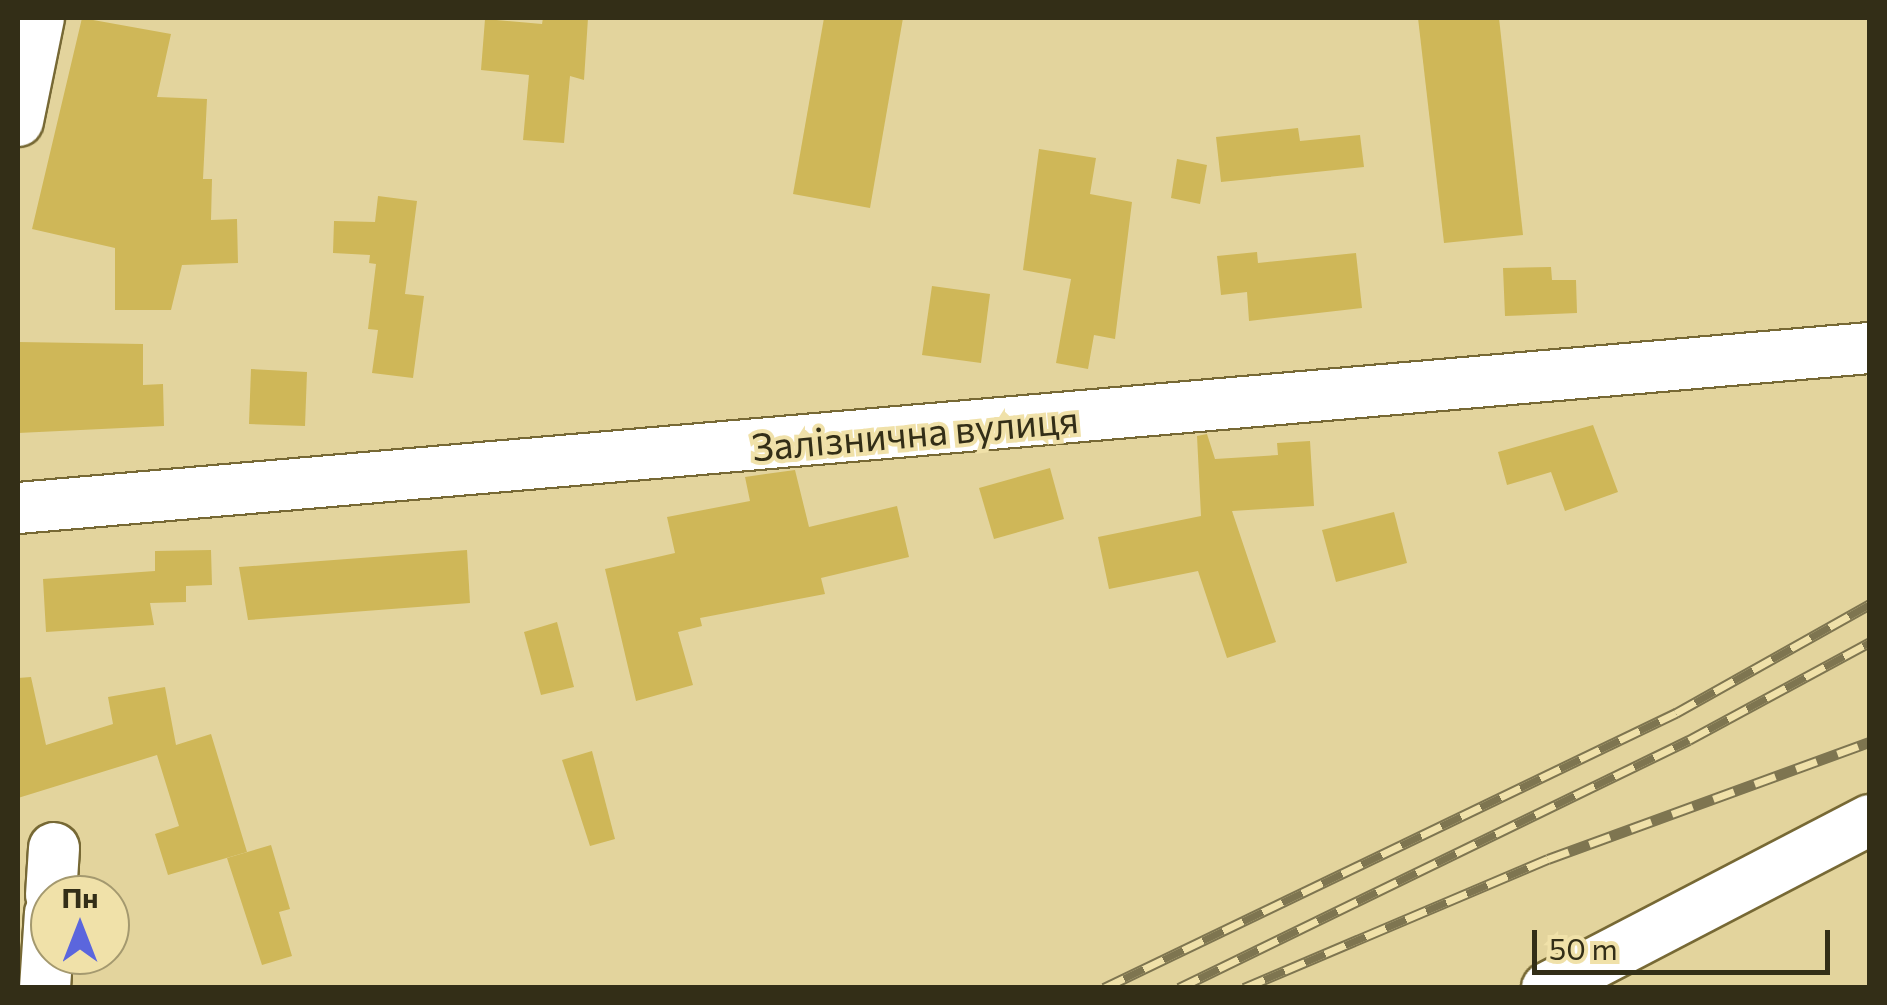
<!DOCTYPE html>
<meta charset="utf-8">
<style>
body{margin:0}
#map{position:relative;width:1887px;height:1005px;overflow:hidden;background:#e3d49d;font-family:Commissioner,sans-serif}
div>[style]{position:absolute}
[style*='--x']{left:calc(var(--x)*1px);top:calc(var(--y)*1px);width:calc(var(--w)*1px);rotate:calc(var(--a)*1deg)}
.building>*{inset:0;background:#cfb758}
.roads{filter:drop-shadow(2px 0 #776935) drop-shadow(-2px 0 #776935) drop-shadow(0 2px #776935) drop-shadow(0 -2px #776935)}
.minor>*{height:50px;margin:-25px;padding:0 25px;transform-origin:25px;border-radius:25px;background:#fff}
.rail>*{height:11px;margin-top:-5.5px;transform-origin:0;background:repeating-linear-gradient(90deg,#f0e1a9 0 22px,#7e7550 0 44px);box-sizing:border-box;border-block:2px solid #7e7550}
span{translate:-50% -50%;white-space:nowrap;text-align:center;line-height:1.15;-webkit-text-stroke:8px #f0e1a9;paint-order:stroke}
.street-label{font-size:38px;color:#332e17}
.frame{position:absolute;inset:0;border:20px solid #332e17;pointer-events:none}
.north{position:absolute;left:30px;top:875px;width:100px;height:100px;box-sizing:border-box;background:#f0e1a9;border:2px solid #a4996f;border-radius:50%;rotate:0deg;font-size:28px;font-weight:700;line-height:40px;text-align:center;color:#332e17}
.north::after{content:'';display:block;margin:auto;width:35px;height:45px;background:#5b66dd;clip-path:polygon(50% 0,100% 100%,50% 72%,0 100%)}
.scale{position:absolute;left:1532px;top:930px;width:298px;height:45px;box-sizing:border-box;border:5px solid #332e17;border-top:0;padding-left:12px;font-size:30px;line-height:35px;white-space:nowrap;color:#332e17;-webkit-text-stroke:8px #f0e1a9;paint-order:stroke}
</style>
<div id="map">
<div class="building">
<i style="clip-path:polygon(82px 18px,171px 34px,157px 97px,207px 99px,203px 179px,212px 179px,211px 220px,237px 219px,238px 263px,182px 265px,171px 310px,115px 310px,115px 248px,32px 229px)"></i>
<i style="clip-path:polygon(543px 18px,588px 18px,584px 80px,570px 76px,564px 143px,523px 140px,529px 75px,481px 70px,485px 19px,542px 24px)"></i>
<i style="clip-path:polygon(824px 18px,903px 18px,870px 208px,793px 194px)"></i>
<i style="clip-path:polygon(1418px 18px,1499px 18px,1523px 235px,1444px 243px)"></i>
<i style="clip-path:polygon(1298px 128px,1300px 141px,1360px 135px,1364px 167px,1221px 182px,1216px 137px)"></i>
<i style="clip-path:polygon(1039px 149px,1096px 158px,1090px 194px,1132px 202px,1115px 339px,1094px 335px,1088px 369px,1056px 363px,1071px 279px,1023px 270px)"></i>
<i style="clip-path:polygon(1177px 159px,1207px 165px,1200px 204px,1171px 198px)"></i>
<i style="clip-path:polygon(378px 196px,417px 201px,405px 294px,424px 296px,413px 378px,372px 373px,378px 330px,368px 329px,376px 264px,369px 263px,370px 255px,333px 253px,334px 221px,375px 222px)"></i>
<i style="clip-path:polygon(1257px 252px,1258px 263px,1356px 253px,1362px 308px,1249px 321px,1247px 292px,1221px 295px,1217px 256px)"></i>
<i style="clip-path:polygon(1551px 267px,1552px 280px,1576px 280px,1577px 313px,1505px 316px,1503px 268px)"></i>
<i style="clip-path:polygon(932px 286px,990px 294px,981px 363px,922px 355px)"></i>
<i style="clip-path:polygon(18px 342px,143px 344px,143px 385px,163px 384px,164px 426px,18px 433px)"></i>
<i style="clip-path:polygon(251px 369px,307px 372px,305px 426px,249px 424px)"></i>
<i style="clip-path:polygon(1593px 425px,1618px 492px,1565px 511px,1551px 472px,1507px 485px,1498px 452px)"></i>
<i style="clip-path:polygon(1207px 434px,1215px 459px,1278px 455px,1277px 443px,1310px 441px,1314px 506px,1232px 511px,1276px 642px,1227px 658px,1198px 571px,1109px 589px,1098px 537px,1201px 516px,1197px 436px)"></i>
<i style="clip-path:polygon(1050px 468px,1064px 519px,994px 539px,979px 488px)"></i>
<i style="clip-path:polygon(795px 470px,809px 527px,897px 506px,909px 557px,821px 578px,825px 594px,700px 618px,702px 626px,678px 632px,693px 685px,636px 701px,605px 569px,675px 553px,667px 517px,750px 501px,745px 477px)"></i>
<i style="clip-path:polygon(1394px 512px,1407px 563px,1336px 582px,1322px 530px)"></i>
<i style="clip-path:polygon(211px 550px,212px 585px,186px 586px,186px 602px,150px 603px,154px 625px,46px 632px,43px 579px,155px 571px,155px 551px)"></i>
<i style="clip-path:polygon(467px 550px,470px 603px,248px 620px,239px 567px)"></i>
<i style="clip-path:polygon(557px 622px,574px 687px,541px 695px,524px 632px)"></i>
<i style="clip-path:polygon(31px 677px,46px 745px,113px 724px,108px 697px,165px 687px,176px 745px,211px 734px,247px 852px,168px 875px,155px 834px,179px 826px,157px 755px,18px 798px,18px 678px)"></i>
<i style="clip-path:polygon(592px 751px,615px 839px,590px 846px,562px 760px)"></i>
<i style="clip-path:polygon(271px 845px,290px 909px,279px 912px,292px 956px,262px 965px,227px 858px)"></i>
</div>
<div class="roads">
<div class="minor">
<i style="--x:18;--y:121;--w:105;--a:-78.5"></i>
<i style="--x:18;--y:508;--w:1859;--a:-4.94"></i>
<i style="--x:51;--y:895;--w:47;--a:-86.3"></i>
<i style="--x:45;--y:988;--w:75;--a:-86.2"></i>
<i style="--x:1547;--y:988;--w:364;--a:-27.5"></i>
</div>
</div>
<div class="rail">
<i style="--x:1104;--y:988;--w:635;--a:-25.68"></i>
<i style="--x:1676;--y:713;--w:223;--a:-29.3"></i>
<i style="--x:1179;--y:988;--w:567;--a:-25.93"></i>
<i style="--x:1689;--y:740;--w:206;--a:-28.4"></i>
<i style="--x:1244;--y:988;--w:330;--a:-23"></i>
<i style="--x:1548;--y:859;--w:343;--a:-20"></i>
</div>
<div class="street-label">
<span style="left:915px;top:432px;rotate:-5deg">Залізнична вулиця</span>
</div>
<div class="frame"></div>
<div class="north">Пн</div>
<div class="scale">50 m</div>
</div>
